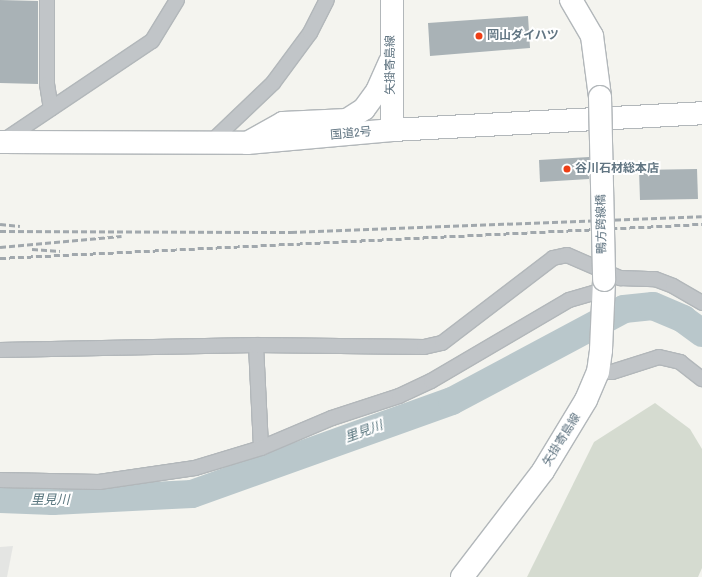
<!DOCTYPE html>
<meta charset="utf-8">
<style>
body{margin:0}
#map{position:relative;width:702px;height:577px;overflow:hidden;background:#f4f4ef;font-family:"Archivo Narrow","Noto Sans JP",sans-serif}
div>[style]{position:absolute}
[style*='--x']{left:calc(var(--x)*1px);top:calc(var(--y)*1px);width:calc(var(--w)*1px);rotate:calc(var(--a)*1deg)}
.built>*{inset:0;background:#e4e5e3}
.green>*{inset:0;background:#d5dbd0}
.river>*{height:28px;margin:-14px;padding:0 14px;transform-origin:14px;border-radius:14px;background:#b9c7cb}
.building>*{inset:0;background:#a9b2b6}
.roads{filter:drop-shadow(1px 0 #b2b7ba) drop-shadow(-1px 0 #b2b7ba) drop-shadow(0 1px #b2b7ba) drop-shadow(0 -1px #b2b7ba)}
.street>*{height:14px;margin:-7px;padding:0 7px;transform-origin:7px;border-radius:7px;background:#c1c5c8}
.primary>*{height:22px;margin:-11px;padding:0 11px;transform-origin:11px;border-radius:11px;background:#fff}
.highway>*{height:22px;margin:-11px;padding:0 11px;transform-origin:11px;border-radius:11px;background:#fff}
.rail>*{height:3px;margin-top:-1.5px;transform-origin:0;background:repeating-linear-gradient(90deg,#a1a8ad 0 6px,transparent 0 9px)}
.bridges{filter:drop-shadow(1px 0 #b2b7ba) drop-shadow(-1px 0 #b2b7ba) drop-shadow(0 1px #b2b7ba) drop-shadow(0 -1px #b2b7ba)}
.primary-bridge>*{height:22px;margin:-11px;padding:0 11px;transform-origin:11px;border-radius:11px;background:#fff}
.dots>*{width:11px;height:11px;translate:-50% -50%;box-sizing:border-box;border:2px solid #fff;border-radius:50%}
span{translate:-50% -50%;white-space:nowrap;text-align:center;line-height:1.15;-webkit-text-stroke:4px #fff;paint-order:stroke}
.poi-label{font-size:12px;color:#617582;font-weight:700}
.left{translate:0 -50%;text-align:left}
.street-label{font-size:12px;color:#617582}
.water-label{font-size:13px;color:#5c7880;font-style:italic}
</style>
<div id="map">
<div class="built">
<i style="clip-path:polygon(13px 546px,7px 577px,0 577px,0 547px)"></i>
</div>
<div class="green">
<i style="clip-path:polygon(655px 403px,690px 429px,702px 449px,702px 568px,698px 577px,527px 577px,594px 442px)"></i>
</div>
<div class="river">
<i style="--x:0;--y:499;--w:53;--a:2.2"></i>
<i style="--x:53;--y:501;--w:139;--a:-2.9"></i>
<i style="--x:192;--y:494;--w:276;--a:-19.7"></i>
<i style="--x:452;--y:401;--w:195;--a:-28.1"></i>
<i style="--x:624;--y:309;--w:29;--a:-6"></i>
<i style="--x:653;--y:306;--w:33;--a:23"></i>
<i style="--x:683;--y:319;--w:24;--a:36"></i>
</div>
<div class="building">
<i style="clip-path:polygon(0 0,38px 1px,38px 84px,0 83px)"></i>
<i style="clip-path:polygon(528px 16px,530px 48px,430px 56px,428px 23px)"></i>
<i style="clip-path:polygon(589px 157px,589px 179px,540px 182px,539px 160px)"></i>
<i style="clip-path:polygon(697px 169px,698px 199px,640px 200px,639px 170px)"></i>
</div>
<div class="roads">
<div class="street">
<i style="--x:47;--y:0;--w:84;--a:90"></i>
<i style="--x:47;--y:84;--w:25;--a:81"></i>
<i style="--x:3;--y:141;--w:179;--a:-33.9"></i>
<i style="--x:152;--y:41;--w:48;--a:-58.6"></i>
<i style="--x:208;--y:145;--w:90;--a:-43.6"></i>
<i style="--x:273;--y:83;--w:62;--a:-53.5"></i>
<i style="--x:310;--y:33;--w:37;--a:-63"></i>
<i style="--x:256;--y:345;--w:103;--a:87.2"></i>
<i style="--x:0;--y:350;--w:256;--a:-1.1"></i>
<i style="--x:256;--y:345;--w:168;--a:0.7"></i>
<i style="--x:424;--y:347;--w:18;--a:-13"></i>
<i style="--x:442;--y:343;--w:140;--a:-37.4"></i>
<i style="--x:553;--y:258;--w:14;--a:-12"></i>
<i style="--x:567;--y:255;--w:58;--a:23.5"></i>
<i style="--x:620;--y:278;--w:35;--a:2"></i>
<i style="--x:655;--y:279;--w:19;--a:21"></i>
<i style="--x:673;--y:286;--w:34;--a:30"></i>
<i style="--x:598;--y:372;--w:14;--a:0"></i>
<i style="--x:612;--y:372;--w:49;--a:-17.7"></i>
<i style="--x:659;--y:357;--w:22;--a:13"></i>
<i style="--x:680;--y:362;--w:28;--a:38"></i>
<i style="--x:0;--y:480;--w:99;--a:1.2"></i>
<i style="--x:99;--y:482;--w:97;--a:-8.3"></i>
<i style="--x:195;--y:468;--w:69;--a:-16.9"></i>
<i style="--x:261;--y:448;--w:77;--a:-22.9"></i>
<i style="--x:332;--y:418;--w:71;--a:-18.2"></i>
<i style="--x:399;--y:396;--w:35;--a:-25"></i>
<i style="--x:431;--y:381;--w:160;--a:-30.4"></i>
<i style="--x:569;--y:300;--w:35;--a:-16"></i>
</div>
<div class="primary">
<i style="--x:392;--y:0;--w:130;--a:90"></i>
<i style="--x:571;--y:0;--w:42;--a:59.7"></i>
<i style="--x:592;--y:36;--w:62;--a:82.5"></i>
<i style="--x:247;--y:143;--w:41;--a:-29.1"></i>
<i style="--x:283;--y:123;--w:64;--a:-2.7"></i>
<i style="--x:347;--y:120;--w:20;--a:-33"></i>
<i style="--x:364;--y:109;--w:22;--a:-54"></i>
<i style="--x:377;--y:91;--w:32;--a:-66"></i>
<i style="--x:462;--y:577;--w:133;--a:-52.6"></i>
<i style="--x:543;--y:471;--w:83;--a:-58.8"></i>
<i style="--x:586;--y:400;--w:30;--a:-67"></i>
<i style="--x:598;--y:372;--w:22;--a:-82"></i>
<i style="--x:601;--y:350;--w:70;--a:-87.5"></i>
</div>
<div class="highway">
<i style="--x:0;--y:142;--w:247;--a:0.2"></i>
<i style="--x:247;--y:143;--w:146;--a:-5.1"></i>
<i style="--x:392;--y:130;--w:310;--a:-3.1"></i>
</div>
</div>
<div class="rail">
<i style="--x:0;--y:224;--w:20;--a:6"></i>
<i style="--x:0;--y:231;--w:291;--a:0.2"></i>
<i style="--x:291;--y:232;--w:411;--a:-2.2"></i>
<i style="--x:0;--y:247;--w:122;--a:-5.2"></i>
<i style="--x:32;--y:249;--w:28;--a:4"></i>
<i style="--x:0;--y:258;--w:703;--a:-2.77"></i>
</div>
<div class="bridges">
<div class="primary-bridge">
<i style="--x:600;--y:97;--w:183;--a:88.7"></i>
</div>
</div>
<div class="dots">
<i style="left:479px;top:36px;background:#ee3e15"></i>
<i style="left:567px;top:169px;background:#ee3e15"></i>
</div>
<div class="poi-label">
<span class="left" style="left:487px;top:36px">岡山ダイハツ</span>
<span class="left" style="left:575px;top:169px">谷川石材総本店</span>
</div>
<div class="street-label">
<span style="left:391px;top:65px;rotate:-90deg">矢掛寄島線</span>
<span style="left:351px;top:134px;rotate:-5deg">国道2号</span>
<span style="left:602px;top:224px;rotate:-91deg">鴨方跨線橋</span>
<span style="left:562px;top:440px;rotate:-58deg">矢掛寄島線</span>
</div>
<div class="water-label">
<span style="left:364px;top:432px;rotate:-20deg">里見川</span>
<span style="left:50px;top:500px">里見川</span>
</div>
</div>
